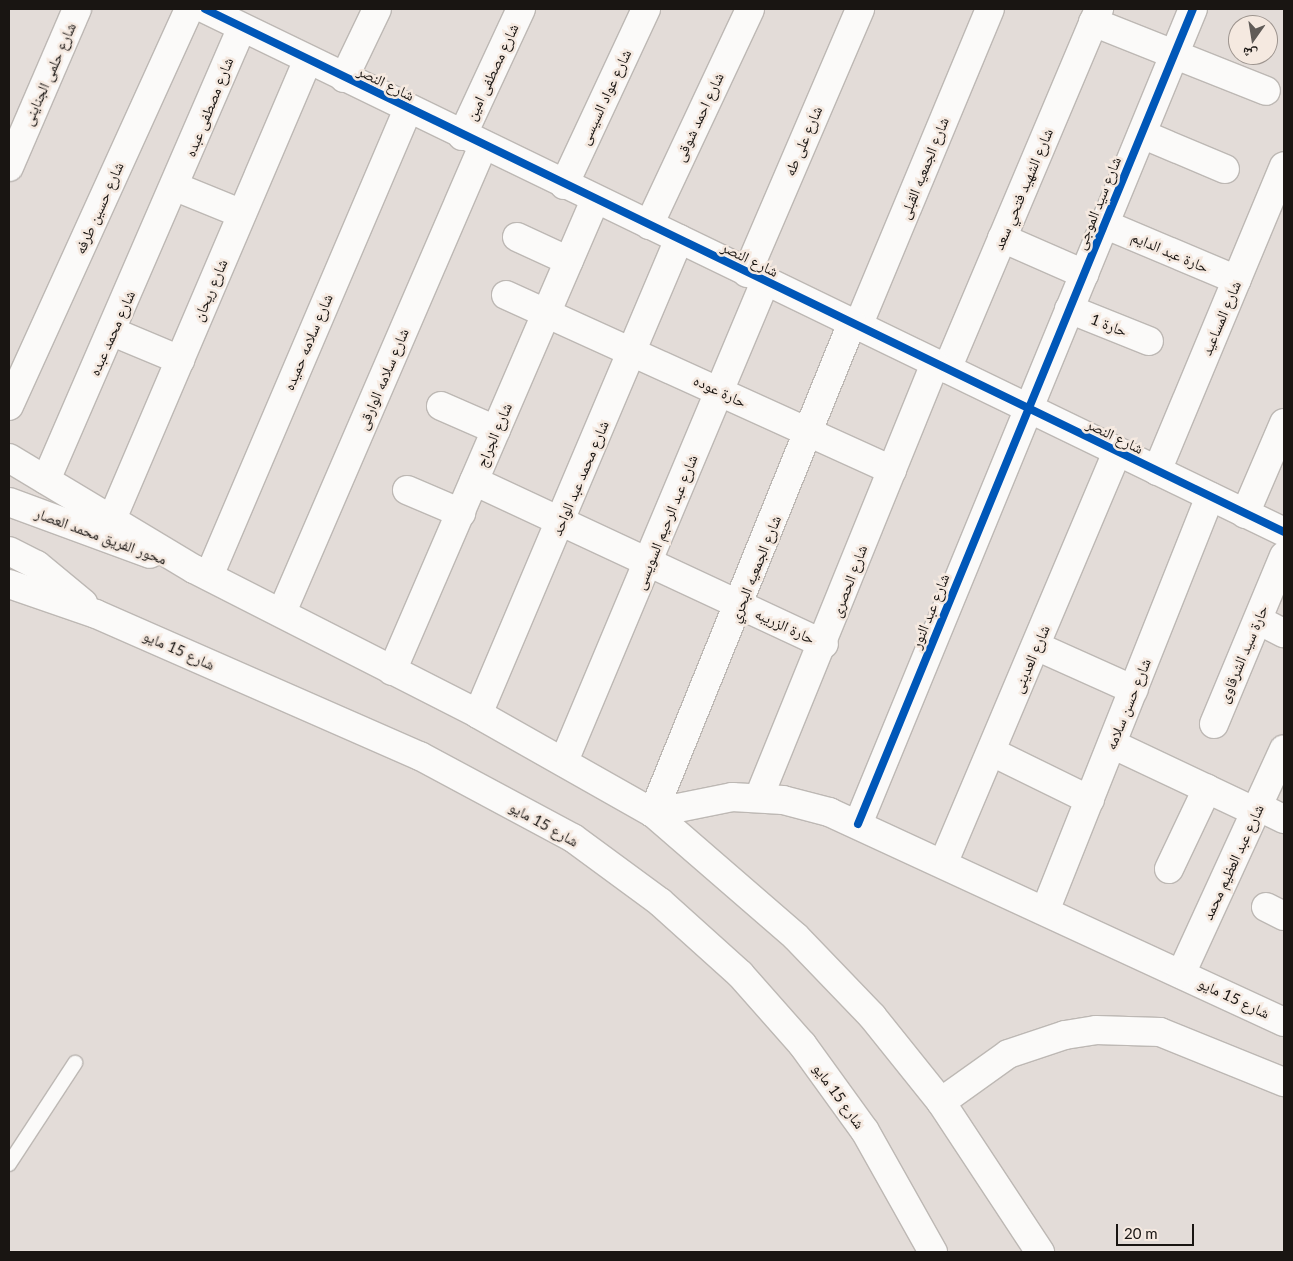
<!DOCTYPE html>
<meta charset="utf-8">
<style>
body{margin:0}
#map{position:relative;width:1293px;height:1261px;overflow:hidden;background:#e3dcd8;font-family:Lato,"Noto Naskh Arabic",sans-serif}
div>[style]{position:absolute}
[style*='--x']{left:calc(var(--x)*1px);top:calc(var(--y)*1px);width:calc(var(--w)*1px);rotate:calc(var(--a)*1deg)}
.roads{filter:drop-shadow(1px 0 #bdb8b4) drop-shadow(-1px 0 #bdb8b4) drop-shadow(0 1px #bdb8b4) drop-shadow(0 -1px #bdb8b4)}
.service>*{height:14px;margin:-7px;padding:0 7px;transform-origin:7px;border-radius:7px;background:#fbfaf9}
.minor>*{height:28px;margin:-14px;padding:0 14px;transform-origin:14px;border-radius:14px;background:#fbfaf9}
.secondary>*{height:28px;margin:-14px;padding:0 14px;transform-origin:14px;border-radius:14px;background:#fbfaf9}
.cycleway>*{height:8px;margin:-4px;padding:0 4px;transform-origin:4px;border-radius:4px;background:#0057b8}
span{translate:-50% -50%;white-space:nowrap;text-align:center;line-height:1.15;-webkit-text-stroke:5px #f5e9e0;paint-order:stroke}
.street-label{font-size:15px;color:#191512}
.frame{position:absolute;inset:0;border:10px solid #191512;pointer-events:none}
.north{position:absolute;left:1228px;top:15px;width:50px;height:50px;box-sizing:border-box;background:#f5e9e0;border:1px solid #9d948e;border-radius:50%;rotate:193deg;font-size:14px;font-weight:700;line-height:20px;text-align:center;color:#191512}
.north::after{content:'';display:block;margin:auto;width:18px;height:22px;background:#605b57;clip-path:polygon(50% 0,100% 100%,50% 72%,0 100%)}
.scale{position:absolute;left:1116px;top:1224px;width:78px;height:22px;box-sizing:border-box;border:2px solid #191512;border-top:0;padding-left:6px;font-size:15px;line-height:18px;white-space:nowrap;color:#191512;-webkit-text-stroke:4px #f5e9e0;paint-order:stroke}
</style>
<div id="map">
<div class="roads">
<div class="service">
<i style="--x:9;--y:1164;--w:121;--a:-56.8"></i>
</div>
<div class="minor">
<i style="--x:205;--y:9;--w:1199;--a:25.86"></i>
<i style="--x:1093;--y:22;--w:186;--a:21.7"></i>
<i style="--x:344;--y:78;--w:76;--a:-64.4"></i>
<i style="--x:1142;--y:134;--w:90;--a:22.9"></i>
<i style="--x:462;--y:136;--w:140;--a:-65.1"></i>
<i style="--x:9;--y:167;--w:172;--a:-66.7"></i>
<i style="--x:564;--y:185;--w:194;--a:-65"></i>
<i style="--x:176;--y:187;--w:71;--a:22.2"></i>
<i style="--x:1104;--y:224;--w:144;--a:22.8"></i>
<i style="--x:649;--y:225;--w:238;--a:-64.9"></i>
<i style="--x:517;--y:237;--w:57;--a:24.8"></i>
<i style="--x:1002;--y:238;--w:90;--a:23.7"></i>
<i style="--x:747;--y:273;--w:287;--a:-66.8"></i>
<i style="--x:506;--y:295;--w:424;--a:24.4"></i>
<i style="--x:1069;--y:309;--w:86;--a:21.8"></i>
<i style="--x:858;--y:326;--w:343;--a:-67.4"></i>
<i style="--x:113;--y:332;--w:73;--a:22.7"></i>
<i style="--x:947;--y:369;--w:391;--a:-67.1"></i>
<i style="--x:9;--y:406;--w:436;--a:-65.6"></i>
<i style="--x:441;--y:406;--w:60;--a:23.6"></i>
<i style="--x:1157;--y:471;--w:330;--a:-67.4"></i>
<i style="--x:46;--y:480;--w:493;--a:-66.6"></i>
<i style="--x:474;--y:481;--w:386;--a:25"></i>
<i style="--x:407;--y:490;--w:59;--a:23.1"></i>
<i style="--x:1245;--y:514;--w:99;--a:-66.8"></i>
<i style="--x:112;--y:519;--w:499;--a:-66.9"></i>
<i style="--x:209;--y:576;--w:508;--a:-66.92"></i>
<i style="--x:282;--y:612;--w:508;--a:-66.67"></i>
<i style="--x:1258;--y:620;--w:29;--a:27"></i>
<i style="--x:1036;--y:646;--w:107;--a:24.2"></i>
<i style="--x:392;--y:671;--w:513;--a:-66.68"></i>
<i style="--x:478;--y:714;--w:516;--a:-67.06"></i>
<i style="--x:1214;--y:724;--w:182;--a:-67.4"></i>
<i style="--x:1112;--y:744;--w:159;--a:25.3"></i>
<i style="--x:992;--y:752;--w:109;--a:26.1"></i>
<i style="--x:564;--y:761;--w:519;--a:-67.24"></i>
<i style="--x:759;--y:797;--w:467;--a:-67.9"></i>
<i style="--x:1259;--y:807;--w:28;--a:26"></i>
<i style="--x:653;--y:813;--w:81;--a:-11.4"></i>
<i style="--x:732;--y:797;--w:51;--a:3.4"></i>
<i style="--x:783;--y:800;--w:48;--a:14.6"></i>
<i style="--x:829;--y:812;--w:501;--a:24.78"></i>
<i style="--x:653;--y:813;--w:529;--a:-67.9"></i>
<i style="--x:858;--y:824;--w:881;--a:-67.66"></i>
<i style="--x:943;--y:864;--w:447;--a:-67.1"></i>
<i style="--x:1169;--y:869;--w:89;--a:-64.6"></i>
<i style="--x:1266;--y:907;--w:20;--a:27"></i>
<i style="--x:1045;--y:911;--w:446;--a:-68.3"></i>
<i style="--x:1181;--y:974;--w:247;--a:-65.4"></i>
<i style="--x:941;--y:1102;--w:82;--a:-35.6"></i>
<i style="--x:1008;--y:1054;--w:60;--a:-18.4"></i>
<i style="--x:1065;--y:1035;--w:31;--a:-9"></i>
<i style="--x:1096;--y:1030;--w:64;--a:1.8"></i>
<i style="--x:1160;--y:1032;--w:134;--a:22"></i>
</div>
<div class="secondary">
<i style="--x:9;--y:458;--w:216;--a:31"></i>
<i style="--x:194;--y:569;--w:319;--a:27"></i>
<i style="--x:478;--y:714;--w:201;--a:29.5"></i>
<i style="--x:653;--y:813;--w:189;--a:40.9"></i>
<i style="--x:796;--y:937;--w:110;--a:46.1"></i>
<i style="--x:872;--y:1016;--w:110;--a:51.3"></i>
<i style="--x:941;--y:1102;--w:180;--a:56.6"></i>
<i style="--x:9;--y:502;--w:150;--a:20.2"></i>
<i style="--x:9;--y:551;--w:31;--a:27"></i>
<i style="--x:37;--y:565;--w:60;--a:39.6"></i>
<i style="--x:9;--y:584;--w:92;--a:19"></i>
<i style="--x:96;--y:614;--w:354;--a:23.7"></i>
<i style="--x:420;--y:756;--w:174;--a:28.2"></i>
<i style="--x:573;--y:838;--w:108;--a:36.3"></i>
<i style="--x:660;--y:902;--w:108;--a:42"></i>
<i style="--x:740;--y:974;--w:94;--a:48.5"></i>
<i style="--x:802;--y:1044;--w:107;--a:54.1"></i>
<i style="--x:865;--y:1131;--w:139;--a:60.7"></i>
</div>
</div>
<div class="cycleway">
<i style="--x:205;--y:9;--w:1199;--a:25.86"></i>
<i style="--x:858;--y:824;--w:881;--a:-67.66"></i>
</div>
<div class="street-label">
<span style="left:492px;top:72px;rotate:-65deg">شارع مصطفى امين</span>
<span style="left:49px;top:74px;rotate:-66deg">شارع حلمى الجناينى</span>
<span style="left:386px;top:83px;rotate:26deg">شارع النصر</span>
<span style="left:605px;top:97px;rotate:-65deg">شارع عواد السيسى</span>
<span style="left:209px;top:107px;rotate:-68deg">شارع مصطفى عبده</span>
<span style="left:699px;top:117px;rotate:-65deg">شارع احمد شوقى</span>
<span style="left:803px;top:141px;rotate:-67deg">شارع على طه</span>
<span style="left:924px;top:168px;rotate:-68deg">شارع الجمعيه القبلى</span>
<span style="left:1023px;top:189px;rotate:-67deg">شارع الشهيد فتحي سعد</span>
<span style="left:1098px;top:203px;rotate:-68deg">شارع سيد الموجى</span>
<span style="left:99px;top:208px;rotate:-66deg">شارع حسين طرفه</span>
<span style="left:1170px;top:252px;rotate:23deg">حارة عبد الدايم</span>
<span style="left:750px;top:259px;rotate:26deg">شارع النصر</span>
<span style="left:210px;top:290px;rotate:-67deg">شارع ريحان</span>
<span style="left:1221px;top:318px;rotate:-67deg">شارع المساعيد</span>
<span style="left:1109px;top:325px;rotate:21deg">حارة 1</span>
<span style="left:112px;top:333px;rotate:-66deg">شارع محمد عبده</span>
<span style="left:308px;top:342px;rotate:-67deg">شارع سلامه حميده</span>
<span style="left:383px;top:379px;rotate:-67deg">شارع سلامه الوارقى</span>
<span style="left:720px;top:391px;rotate:25deg">حارة عوده</span>
<span style="left:494px;top:435px;rotate:-67deg">شارع الجراج</span>
<span style="left:1115px;top:436px;rotate:26deg">شارع النصر</span>
<span style="left:580px;top:478px;rotate:-67deg">شارع محمد عبد الواحد</span>
<span style="left:666px;top:522px;rotate:-68deg">شارع عبد الرحيم السويسى</span>
<span style="left:101px;top:536px;rotate:20deg">محور الفريق محمد العصار</span>
<span style="left:755px;top:569px;rotate:-68deg">شارع الجمعيه البحري</span>
<span style="left:849px;top:581px;rotate:-69deg">شارع الحصرى</span>
<span style="left:930px;top:611px;rotate:-68deg">شارع عبد النور</span>
<span style="left:785px;top:626px;rotate:25deg">حارة الزريبه</span>
<span style="left:179px;top:650px;rotate:24deg">شارع 15 مايو</span>
<span style="left:1243px;top:654px;rotate:-67deg">حارة سيد الشرقاوى</span>
<span style="left:1031px;top:659px;rotate:-67deg">شارع العدينى</span>
<span style="left:1128px;top:704px;rotate:-68deg">شارع حسن سلامه</span>
<span style="left:544px;top:824px;rotate:29deg">شارع 15 مايو</span>
<span style="left:1233px;top:862px;rotate:-65deg">شارع عبد العظيم محمد</span>
<span style="left:1234px;top:998px;rotate:25deg">شارع 15 مايو</span>
<span style="left:839px;top:1096px;rotate:54deg">شارع 15 مايو</span>
</div>
<div class="frame"></div>
<div class="north">ش</div>
<div class="scale">20 m</div>
</div>
